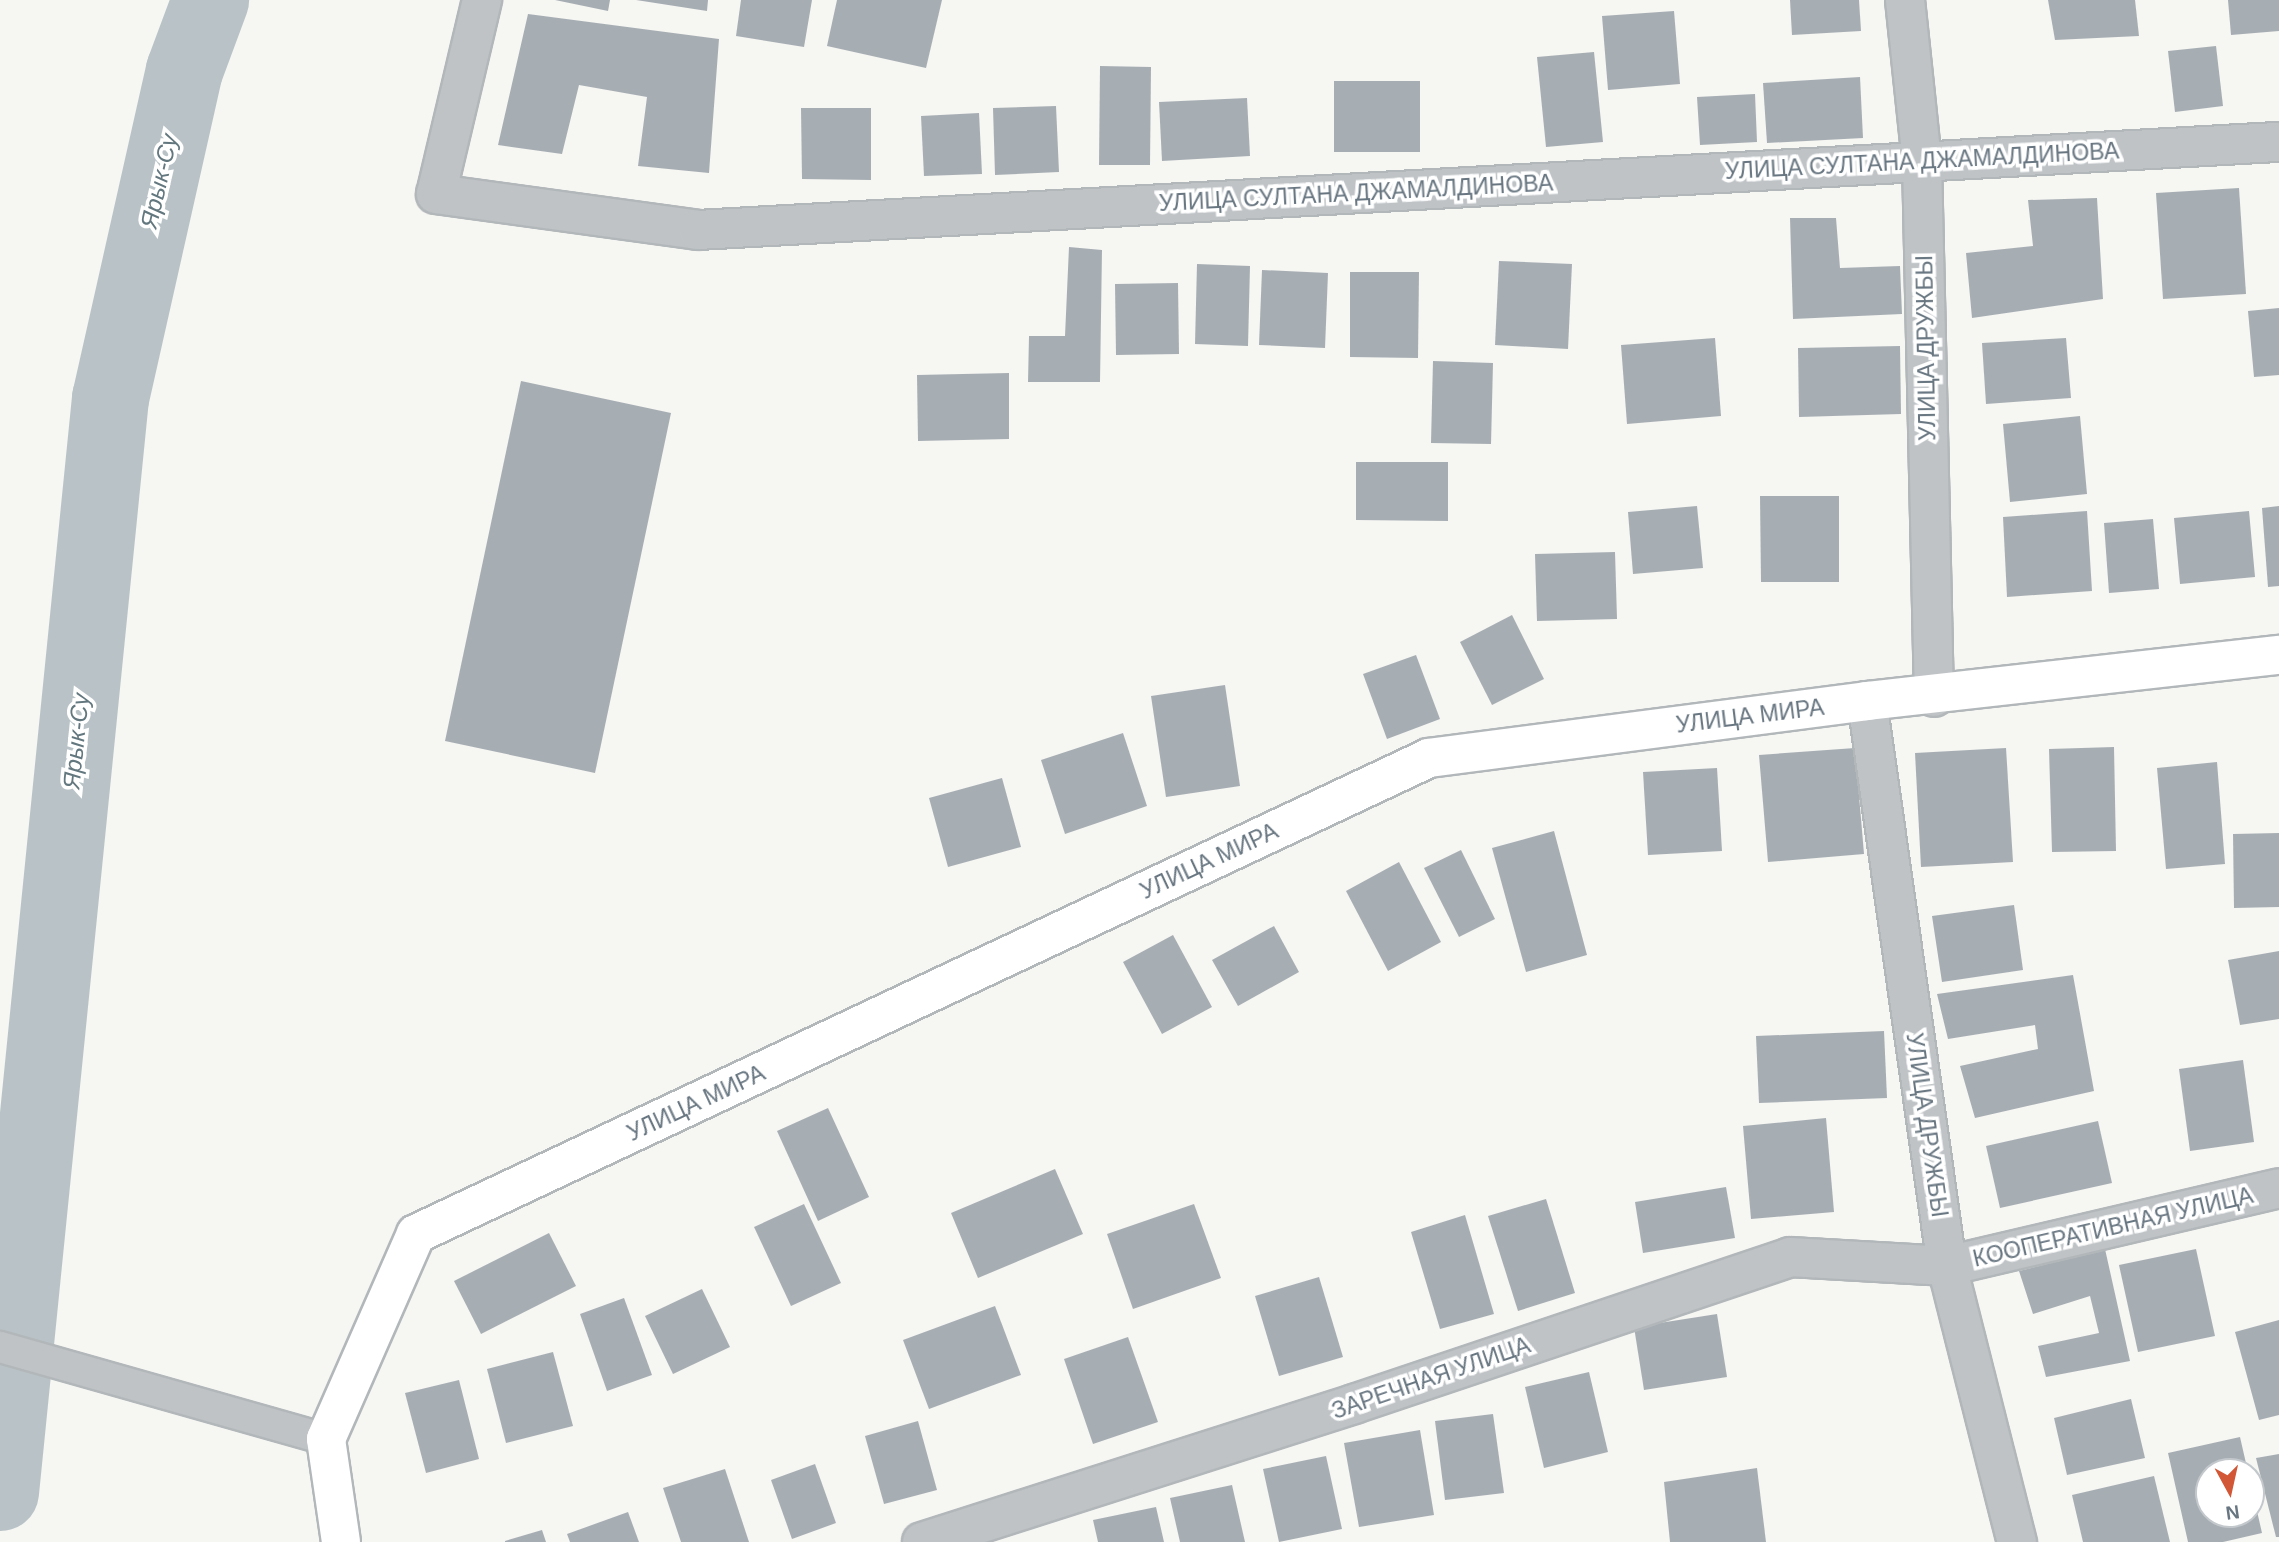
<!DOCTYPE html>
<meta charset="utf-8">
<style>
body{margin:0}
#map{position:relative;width:2279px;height:1542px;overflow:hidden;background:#f6f6f3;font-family:Helvetica,sans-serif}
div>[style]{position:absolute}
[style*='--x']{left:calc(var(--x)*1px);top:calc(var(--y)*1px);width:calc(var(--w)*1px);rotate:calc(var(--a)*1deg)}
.river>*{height:77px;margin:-38.5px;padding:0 38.5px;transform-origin:38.5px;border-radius:38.5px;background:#b9c3c7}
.building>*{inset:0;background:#a7aeb3}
.roads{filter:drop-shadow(2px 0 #b2b7ba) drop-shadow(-2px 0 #b2b7ba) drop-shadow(0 2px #b2b7ba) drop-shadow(0 -2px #b2b7ba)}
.pedestrian>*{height:30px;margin:-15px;padding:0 15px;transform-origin:15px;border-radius:15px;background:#bfc3c6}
.minor>*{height:38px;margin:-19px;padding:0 19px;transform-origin:19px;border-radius:19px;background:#bfc3c6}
.secondary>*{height:38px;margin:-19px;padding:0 19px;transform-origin:19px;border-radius:19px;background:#fff}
span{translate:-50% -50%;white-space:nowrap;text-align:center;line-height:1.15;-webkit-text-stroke:7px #fff;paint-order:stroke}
.street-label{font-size:23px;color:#687681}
.water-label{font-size:24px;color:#63777e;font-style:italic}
.north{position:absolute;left:2195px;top:1458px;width:70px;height:70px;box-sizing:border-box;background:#fff;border:2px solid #c3c8cd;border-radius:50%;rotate:172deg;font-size:19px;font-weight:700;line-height:28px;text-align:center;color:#687681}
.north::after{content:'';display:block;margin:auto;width:24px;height:32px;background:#d25736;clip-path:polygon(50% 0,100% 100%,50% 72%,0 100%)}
</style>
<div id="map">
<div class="river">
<i style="--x:0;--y:1492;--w:1100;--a:-84.26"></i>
<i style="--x:110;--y:398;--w:336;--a:-77.3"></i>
<i style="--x:184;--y:70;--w:75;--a:-69.6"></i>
</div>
<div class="building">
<i style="clip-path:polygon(555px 0,610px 0,608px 11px)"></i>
<i style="clip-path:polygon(636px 0,708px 0,707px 11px)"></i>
<i style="clip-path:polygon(741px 0,812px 0,804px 47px,736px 36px)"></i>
<i style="clip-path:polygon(837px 0,942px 0,926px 68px,827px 46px)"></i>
<i style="clip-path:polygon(1790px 0,1859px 0,1861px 31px,1792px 35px)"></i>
<i style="clip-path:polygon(2048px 0,2135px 0,2139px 36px,2055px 40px)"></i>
<i style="clip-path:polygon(2228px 0,2279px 0,2279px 31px,2231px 35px)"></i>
<i style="clip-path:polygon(1674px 11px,1680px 84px,1608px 90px,1602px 16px)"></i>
<i style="clip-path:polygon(528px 14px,719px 39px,709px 173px,638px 166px,647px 97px,579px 85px,562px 154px,498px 145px)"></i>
<i style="clip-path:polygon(2216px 46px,2223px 106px,2175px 112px,2168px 51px)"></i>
<i style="clip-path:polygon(1594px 52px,1603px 142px,1546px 147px,1537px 57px)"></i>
<i style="clip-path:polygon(1100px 66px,1151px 67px,1150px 165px,1099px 165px)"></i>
<i style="clip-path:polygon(1860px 77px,1863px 138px,1767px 143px,1763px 83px)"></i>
<i style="clip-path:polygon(1334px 81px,1420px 81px,1420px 152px,1334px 152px)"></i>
<i style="clip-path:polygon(1755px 94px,1757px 142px,1700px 145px,1697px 97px)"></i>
<i style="clip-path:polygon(1247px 98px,1250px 156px,1162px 161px,1159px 102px)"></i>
<i style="clip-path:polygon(1056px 106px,1059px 172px,995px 175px,993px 108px)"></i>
<i style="clip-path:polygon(801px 108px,871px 108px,871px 180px,802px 179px)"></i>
<i style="clip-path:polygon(979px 113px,982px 174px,924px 176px,921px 116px)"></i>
<i style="clip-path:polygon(2239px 188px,2246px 294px,2163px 299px,2156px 193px)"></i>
<i style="clip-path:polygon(2097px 198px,2103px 299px,1972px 318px,1966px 253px,2033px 246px,2028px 200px)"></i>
<i style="clip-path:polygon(1790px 218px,1836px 218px,1840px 268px,1900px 266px,1902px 314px,1793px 319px)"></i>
<i style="clip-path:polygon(1069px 247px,1102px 250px,1100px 382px,1028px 382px,1029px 336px,1065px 336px)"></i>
<i style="clip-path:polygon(1499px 261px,1572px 264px,1568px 349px,1495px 345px)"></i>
<i style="clip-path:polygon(1197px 264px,1250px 266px,1248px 346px,1195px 344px)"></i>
<i style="clip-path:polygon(1262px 270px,1328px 273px,1325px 348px,1259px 345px)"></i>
<i style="clip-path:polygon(1350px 272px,1419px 272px,1418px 358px,1350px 357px)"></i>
<i style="clip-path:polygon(1178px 283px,1179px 354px,1116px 355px,1115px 284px)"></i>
<i style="clip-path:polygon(2279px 308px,2279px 375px,2254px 377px,2248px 311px)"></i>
<i style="clip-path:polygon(1715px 338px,1721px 416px,1627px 424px,1621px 345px)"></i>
<i style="clip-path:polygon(2066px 338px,2071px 398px,1986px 404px,1982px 343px)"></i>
<i style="clip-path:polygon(1900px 346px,1901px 414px,1799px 417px,1798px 348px)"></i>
<i style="clip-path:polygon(1433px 361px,1493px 363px,1491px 444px,1431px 443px)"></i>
<i style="clip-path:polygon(1009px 373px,1009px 439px,918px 441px,917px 375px)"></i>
<i style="clip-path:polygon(521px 381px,671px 413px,595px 773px,445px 741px)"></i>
<i style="clip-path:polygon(2080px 416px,2087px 494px,2010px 502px,2003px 424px)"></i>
<i style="clip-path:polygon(1356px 462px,1448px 462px,1448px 521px,1356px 520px)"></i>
<i style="clip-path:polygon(1760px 496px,1839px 496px,1839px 582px,1761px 582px)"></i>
<i style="clip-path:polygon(1697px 506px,1703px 568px,1633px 574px,1628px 512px)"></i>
<i style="clip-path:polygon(2279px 506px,2279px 586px,2268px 587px,2262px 508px)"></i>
<i style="clip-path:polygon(2087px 511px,2092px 591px,2007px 597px,2003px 517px)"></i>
<i style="clip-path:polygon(2249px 511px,2255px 577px,2180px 584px,2174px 518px)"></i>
<i style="clip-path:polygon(2153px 519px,2159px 589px,2109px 593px,2104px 523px)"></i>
<i style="clip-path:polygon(1615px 552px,1617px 619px,1537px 621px,1535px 554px)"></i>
<i style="clip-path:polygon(1512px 615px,1544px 679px,1492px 705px,1460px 642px)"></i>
<i style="clip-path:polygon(1416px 655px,1440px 719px,1387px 739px,1363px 674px)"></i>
<i style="clip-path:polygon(1225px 685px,1240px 786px,1166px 797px,1151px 696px)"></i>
<i style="clip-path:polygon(1123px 733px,1147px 806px,1065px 834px,1041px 760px)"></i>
<i style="clip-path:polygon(2114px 747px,2116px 851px,2052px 852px,2049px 749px)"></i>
<i style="clip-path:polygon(1855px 748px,1864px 854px,1768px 862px,1759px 755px)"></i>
<i style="clip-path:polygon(2006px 748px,2013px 862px,1921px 867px,1915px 753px)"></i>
<i style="clip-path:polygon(2217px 762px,2225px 864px,2166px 869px,2157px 768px)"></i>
<i style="clip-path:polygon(1717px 768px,1722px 851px,1648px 855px,1643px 772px)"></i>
<i style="clip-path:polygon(1002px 778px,1021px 847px,948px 867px,929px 798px)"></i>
<i style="clip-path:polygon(1554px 831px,1587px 955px,1526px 972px,1492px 848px)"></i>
<i style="clip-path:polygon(2279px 833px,2279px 907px,2234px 908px,2233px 834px)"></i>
<i style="clip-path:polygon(1461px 850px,1495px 919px,1459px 937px,1424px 868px)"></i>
<i style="clip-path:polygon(1399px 862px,1441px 942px,1388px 971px,1346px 891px)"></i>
<i style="clip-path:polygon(2014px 905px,2023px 970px,1942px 982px,1932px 916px)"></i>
<i style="clip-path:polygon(1274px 926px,1299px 972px,1238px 1006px,1212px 960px)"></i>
<i style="clip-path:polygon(1173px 935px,1212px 1007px,1162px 1034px,1123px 962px)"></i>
<i style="clip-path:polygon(2279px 951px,2279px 1019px,2240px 1025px,2228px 960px)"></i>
<i style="clip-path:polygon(2073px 975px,2094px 1091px,1975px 1118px,1960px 1066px,2038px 1049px,2035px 1025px,1948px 1039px,1937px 994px)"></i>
<i style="clip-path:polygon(1884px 1031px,1887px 1098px,1759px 1103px,1756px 1036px)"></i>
<i style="clip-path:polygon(2243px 1060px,2254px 1142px,2190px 1151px,2179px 1069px)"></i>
<i style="clip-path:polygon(828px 1108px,869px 1197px,818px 1221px,777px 1131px)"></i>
<i style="clip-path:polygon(1826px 1118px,1834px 1212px,1751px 1219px,1743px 1126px)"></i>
<i style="clip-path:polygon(2098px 1121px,2112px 1183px,2000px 1208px,1986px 1146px)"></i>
<i style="clip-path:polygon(1055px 1169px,1083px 1234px,978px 1278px,951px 1213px)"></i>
<i style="clip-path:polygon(1726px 1187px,1735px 1238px,1643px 1253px,1635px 1202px)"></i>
<i style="clip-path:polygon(1546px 1199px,1575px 1293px,1518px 1311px,1488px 1216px)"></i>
<i style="clip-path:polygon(804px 1204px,841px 1283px,791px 1306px,754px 1227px)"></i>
<i style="clip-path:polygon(1194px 1204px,1221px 1278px,1133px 1309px,1107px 1234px)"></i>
<i style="clip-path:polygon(1465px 1215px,1494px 1314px,1440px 1329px,1411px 1232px)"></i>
<i style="clip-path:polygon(549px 1233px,576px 1286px,481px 1334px,454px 1281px)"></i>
<i style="clip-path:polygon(2105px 1249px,2130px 1361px,2046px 1377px,2038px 1346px,2099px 1333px,2090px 1296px,2033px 1314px,2019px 1271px)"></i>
<i style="clip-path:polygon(2196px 1249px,2215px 1336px,2138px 1352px,2119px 1265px)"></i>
<i style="clip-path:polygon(1319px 1277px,1343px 1357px,1279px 1376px,1255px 1296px)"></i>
<i style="clip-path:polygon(702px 1289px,730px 1347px,673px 1374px,645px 1316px)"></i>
<i style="clip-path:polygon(624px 1298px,652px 1375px,607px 1391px,580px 1314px)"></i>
<i style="clip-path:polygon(995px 1306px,1021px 1375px,929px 1409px,903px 1340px)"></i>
<i style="clip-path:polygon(1717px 1314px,1727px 1377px,1644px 1390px,1634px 1327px)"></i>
<i style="clip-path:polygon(2279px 1320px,2279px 1415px,2259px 1420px,2235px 1332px)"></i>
<i style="clip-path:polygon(1128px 1337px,1158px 1422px,1093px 1444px,1064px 1359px)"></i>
<i style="clip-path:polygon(553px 1352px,573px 1426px,506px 1443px,487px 1369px)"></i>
<i style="clip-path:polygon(1589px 1372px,1608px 1452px,1544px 1468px,1525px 1387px)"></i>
<i style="clip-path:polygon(459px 1380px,479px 1459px,426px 1473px,405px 1393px)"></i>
<i style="clip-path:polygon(2131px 1399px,2145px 1458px,2067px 1475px,2054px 1418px)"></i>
<i style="clip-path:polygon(1493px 1414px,1504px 1493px,1445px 1500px,1435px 1421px)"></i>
<i style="clip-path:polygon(918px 1421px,937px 1490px,884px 1504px,865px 1436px)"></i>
<i style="clip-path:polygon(1420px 1430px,1434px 1515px,1359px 1527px,1344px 1443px)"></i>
<i style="clip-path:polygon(2240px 1437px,2248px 1472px,2209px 1472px,2209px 1514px,2251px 1514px,2252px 1489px,2262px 1533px,2223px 1542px,2188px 1542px,2168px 1453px)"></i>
<i style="clip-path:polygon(2279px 1454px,2279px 1537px,2276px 1537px,2256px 1458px)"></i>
<i style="clip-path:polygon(1326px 1456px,1342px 1529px,1279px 1542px,1263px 1469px)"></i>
<i style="clip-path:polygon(815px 1464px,836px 1523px,792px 1539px,771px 1480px)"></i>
<i style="clip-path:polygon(1757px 1468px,1766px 1542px,1670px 1542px,1664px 1482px)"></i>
<i style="clip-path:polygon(725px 1469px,749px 1542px,681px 1542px,663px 1488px)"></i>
<i style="clip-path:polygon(2154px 1476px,2170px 1542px,2083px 1542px,2072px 1495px)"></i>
<i style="clip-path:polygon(1232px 1485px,1245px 1542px,1180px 1542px,1170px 1498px)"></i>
<i style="clip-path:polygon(1156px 1507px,1164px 1542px,1098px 1542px,1093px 1520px)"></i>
<i style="clip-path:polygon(628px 1512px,639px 1542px,570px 1542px,567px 1534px)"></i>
<i style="clip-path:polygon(542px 1530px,546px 1542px,505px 1542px,505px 1541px)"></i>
</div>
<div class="roads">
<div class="pedestrian">
<i style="--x:0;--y:1347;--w:339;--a:15.8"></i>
</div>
<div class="minor">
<i style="--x:482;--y:0;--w:199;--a:103.3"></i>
<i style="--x:436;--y:194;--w:264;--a:7.8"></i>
<i style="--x:698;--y:230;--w:1583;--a:-3.19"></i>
<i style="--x:1905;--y:0;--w:162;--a:84"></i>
<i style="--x:1922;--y:161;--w:536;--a:88.72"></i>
<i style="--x:1867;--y:701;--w:571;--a:81.94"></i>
<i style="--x:1947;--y:1266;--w:285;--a:75.8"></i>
<i style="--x:922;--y:1542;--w:454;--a:-17.7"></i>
<i style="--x:1354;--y:1404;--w:460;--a:-18.6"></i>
<i style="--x:1790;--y:1257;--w:157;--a:3.3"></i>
<i style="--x:1947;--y:1266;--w:341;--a:-13.2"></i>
</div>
<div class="secondary">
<i style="--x:341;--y:1542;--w:104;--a:-98.3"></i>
<i style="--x:326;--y:1439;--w:224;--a:-66.3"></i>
<i style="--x:416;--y:1234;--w:1119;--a:-25.17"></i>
<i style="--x:1429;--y:758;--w:442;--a:-7.4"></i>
<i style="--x:1867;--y:701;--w:415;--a:-6.4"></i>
</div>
</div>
<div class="street-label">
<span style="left:1922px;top:161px;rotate:-3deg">УЛИЦА СУЛТАНА ДЖАМАЛДИНОВА</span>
<span style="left:1356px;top:193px;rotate:-3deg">УЛИЦА СУЛТАНА ДЖАМАЛДИНОВА</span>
<span style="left:1926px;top:348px;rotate:-91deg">УЛИЦА ДРУЖБЫ</span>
<span style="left:1750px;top:716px;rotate:-7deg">УЛИЦА МИРА</span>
<span style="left:1209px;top:861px;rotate:-25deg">УЛИЦА МИРА</span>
<span style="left:696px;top:1103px;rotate:-25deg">УЛИЦА МИРА</span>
<span style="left:1927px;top:1125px;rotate:82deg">УЛИЦА ДРУЖБЫ</span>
<span style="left:2113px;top:1227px;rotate:-13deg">КООПЕРАТИВНАЯ УЛИЦА</span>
<span style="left:1431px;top:1378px;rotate:-19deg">ЗАРЕЧНАЯ УЛИЦА</span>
</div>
<div class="water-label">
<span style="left:159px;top:181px;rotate:-77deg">Ярык-Су</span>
<span style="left:76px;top:741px;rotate:-84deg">Ярык-Су</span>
</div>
<div class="north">N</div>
</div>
